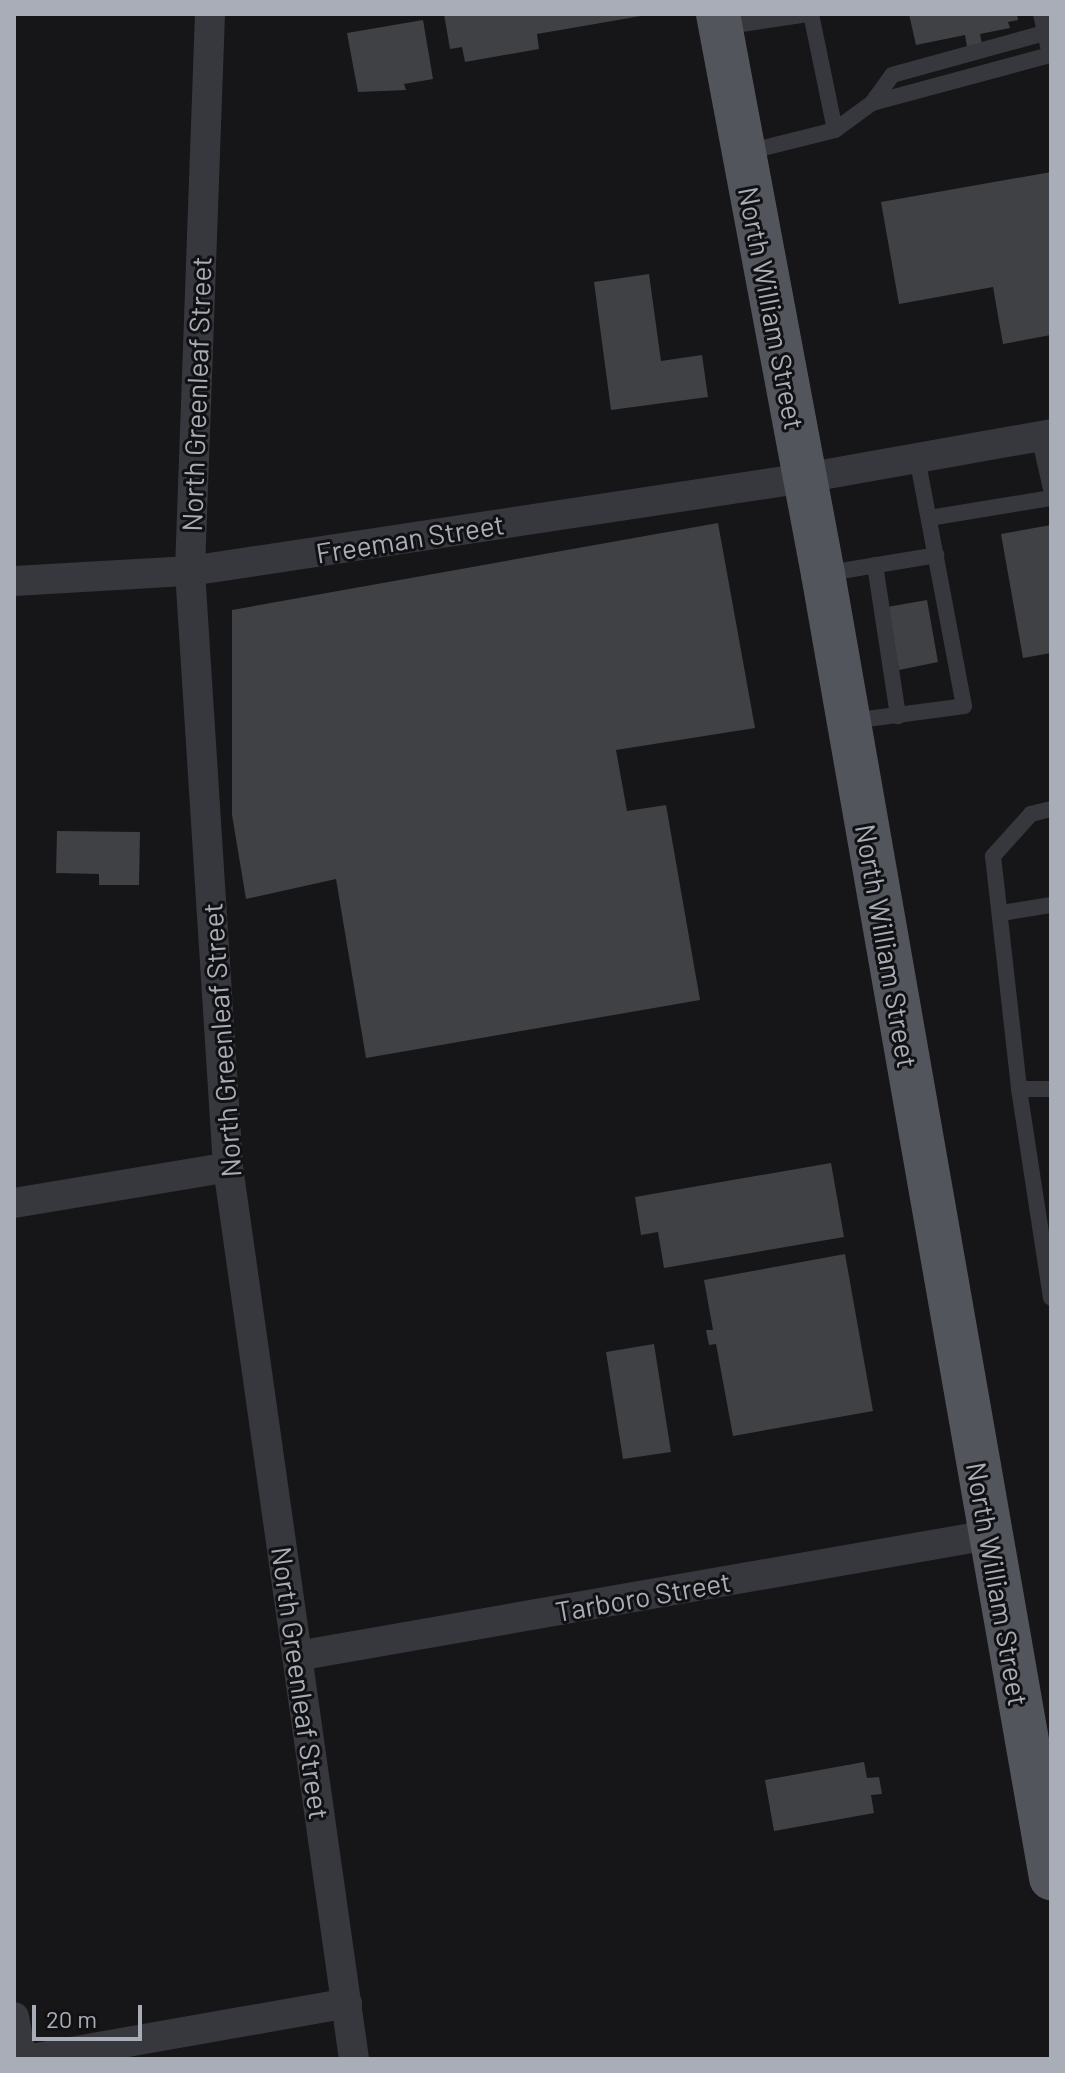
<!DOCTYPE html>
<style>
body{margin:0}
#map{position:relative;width:1065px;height:2073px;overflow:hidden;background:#161618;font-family:Barlow,sans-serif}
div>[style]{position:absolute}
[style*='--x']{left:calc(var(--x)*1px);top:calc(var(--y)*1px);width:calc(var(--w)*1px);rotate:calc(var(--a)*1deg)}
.building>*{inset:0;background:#404145}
.service>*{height:16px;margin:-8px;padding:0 8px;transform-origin:8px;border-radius:8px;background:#37383d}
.minor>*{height:30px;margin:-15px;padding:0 15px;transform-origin:15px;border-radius:15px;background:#37383d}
.primary>*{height:44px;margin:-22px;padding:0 22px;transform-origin:22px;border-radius:22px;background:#53555c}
span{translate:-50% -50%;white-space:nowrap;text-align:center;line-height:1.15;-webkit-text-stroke:6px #111113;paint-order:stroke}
.street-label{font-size:28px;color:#a8adb8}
.frame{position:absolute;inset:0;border:16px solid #a8adb8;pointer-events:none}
.scale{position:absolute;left:32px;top:2005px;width:110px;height:36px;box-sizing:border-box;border:4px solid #a8adb8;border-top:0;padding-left:10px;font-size:24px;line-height:28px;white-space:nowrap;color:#a8adb8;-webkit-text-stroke:6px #111113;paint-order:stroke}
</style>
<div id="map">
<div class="building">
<i style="clip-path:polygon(444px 14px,641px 14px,641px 16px,537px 34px,539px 49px,465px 62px,462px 47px,450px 49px)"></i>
<i style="clip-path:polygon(909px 14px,1017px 14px,1018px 20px,1008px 22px,1010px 28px,980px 34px,982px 44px,967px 47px,965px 35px,916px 45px)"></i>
<i style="clip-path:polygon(423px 20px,433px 79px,404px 84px,406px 90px,358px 92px,347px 33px)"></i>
<i style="clip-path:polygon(1051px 172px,1051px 335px,1003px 344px,993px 287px,899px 304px,881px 202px)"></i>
<i style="clip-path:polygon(649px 274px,661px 361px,702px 355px,708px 397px,611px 410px,594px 282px)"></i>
<i style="clip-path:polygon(718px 523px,755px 728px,616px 750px,627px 811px,666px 805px,700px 1000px,366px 1058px,336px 879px,246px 899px,232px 815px,232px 610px)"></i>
<i style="clip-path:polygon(1051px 525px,1051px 653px,1023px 658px,1001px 534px)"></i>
<i style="clip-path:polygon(927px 600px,938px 662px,899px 670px,887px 607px)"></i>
<i style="clip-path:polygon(57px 831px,140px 832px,139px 885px,99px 885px,99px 874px,56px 873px)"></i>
<i style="clip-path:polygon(831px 1163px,844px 1237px,664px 1268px,658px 1232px,641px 1235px,635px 1197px)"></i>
<i style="clip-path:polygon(845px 1254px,873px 1411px,733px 1436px,716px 1344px,709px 1345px,706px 1330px,713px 1330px,704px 1280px)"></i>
<i style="clip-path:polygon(654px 1344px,671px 1452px,623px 1459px,606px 1352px)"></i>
<i style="clip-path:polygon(864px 1762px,867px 1778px,879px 1777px,882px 1794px,871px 1795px,874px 1813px,774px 1831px,765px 1780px)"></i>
</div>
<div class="service">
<i style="--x:811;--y:14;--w:118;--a:78.3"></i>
<i style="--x:722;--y:27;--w:87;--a:-8.6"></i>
<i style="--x:872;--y:103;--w:34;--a:-54"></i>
<i style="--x:892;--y:75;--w:159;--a:-15.4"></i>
<i style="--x:747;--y:152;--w:91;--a:-14"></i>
<i style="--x:835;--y:130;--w:46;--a:-36.1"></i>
<i style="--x:872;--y:103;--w:184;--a:-15.1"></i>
<i style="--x:1050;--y:55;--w:42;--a:-102.4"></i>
<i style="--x:1039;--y:436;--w:54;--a:77.2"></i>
<i style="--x:929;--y:518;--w:124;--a:-9.3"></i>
<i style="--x:875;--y:565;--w:153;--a:81.3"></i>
<i style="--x:823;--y:574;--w:115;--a:-9.5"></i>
<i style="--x:852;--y:721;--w:113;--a:-7.6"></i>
<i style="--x:964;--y:706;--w:252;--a:-100.7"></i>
<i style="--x:1051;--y:809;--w:21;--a:166"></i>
<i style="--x:1031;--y:814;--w:57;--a:132.1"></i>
<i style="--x:993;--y:856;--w:234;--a:83.6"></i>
<i style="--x:1019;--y:1089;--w:211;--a:81.3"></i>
<i style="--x:1001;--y:913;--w:51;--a:-9.1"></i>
<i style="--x:1019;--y:1089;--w:32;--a:0"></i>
</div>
<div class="minor">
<i style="--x:210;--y:14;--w:557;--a:92.06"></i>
<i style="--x:190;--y:571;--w:597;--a:86.35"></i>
<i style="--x:228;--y:1167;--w:901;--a:81.96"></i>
<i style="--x:14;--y:581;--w:176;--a:-3.3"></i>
<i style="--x:190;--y:571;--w:622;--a:-8.6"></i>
<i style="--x:805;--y:478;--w:250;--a:-10.1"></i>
<i style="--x:14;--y:1203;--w:217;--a:-9.5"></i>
<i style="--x:297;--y:1656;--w:702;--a:-9.92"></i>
<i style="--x:14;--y:2017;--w:43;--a:79.2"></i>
<i style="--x:31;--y:2059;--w:321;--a:-10"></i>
</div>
<div class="primary">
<i style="--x:718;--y:14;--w:570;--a:79.38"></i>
<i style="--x:823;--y:574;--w:1324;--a:80.08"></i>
</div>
<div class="street-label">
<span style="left:772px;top:308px;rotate:79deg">North William Street</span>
<span style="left:196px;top:394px;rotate:-88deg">North Greenleaf Street</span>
<span style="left:410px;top:538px;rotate:-9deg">Freeman Street</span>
<span style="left:887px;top:946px;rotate:80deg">North William Street</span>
<span style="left:221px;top:1040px;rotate:-94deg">North Greenleaf Street</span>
<span style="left:998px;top:1584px;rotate:80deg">North William Street</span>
<span style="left:643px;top:1596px;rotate:-10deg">Tarboro Street</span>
<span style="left:301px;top:1683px;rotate:82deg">North Greenleaf Street</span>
</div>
<div class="frame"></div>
<div class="scale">20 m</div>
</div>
